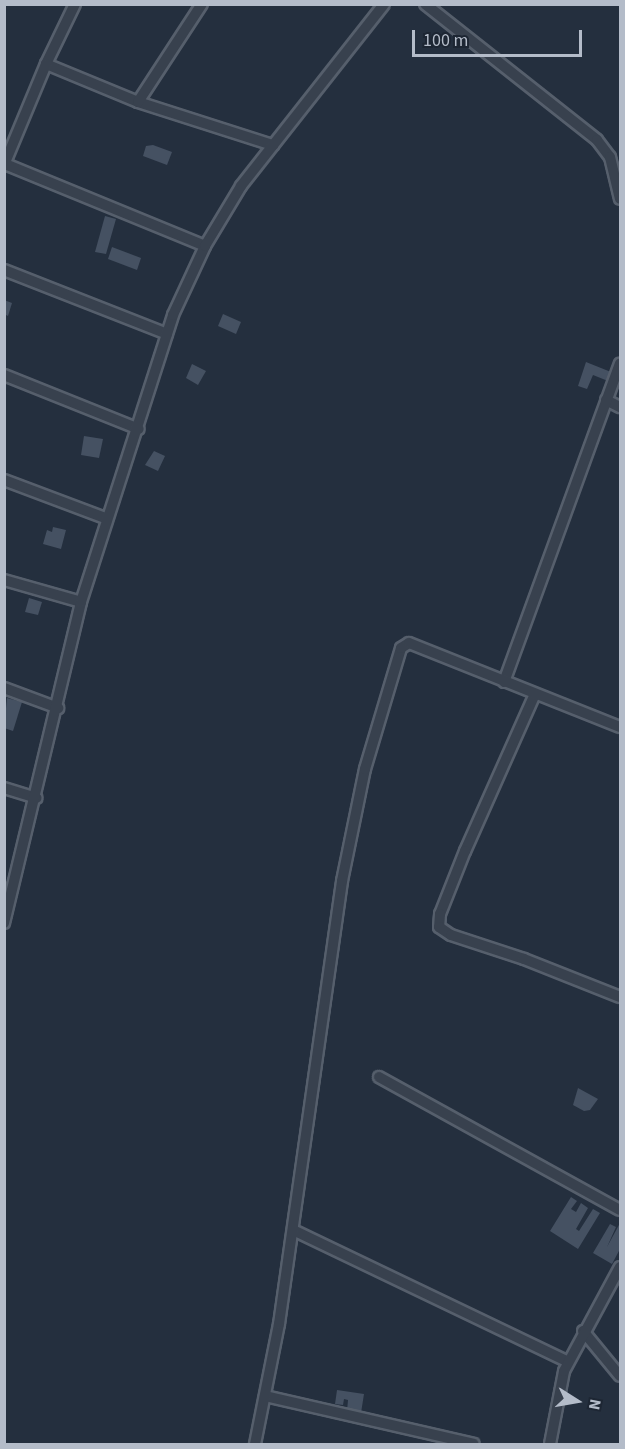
<!DOCTYPE html>
<style>
body{margin:0}
#map{position:relative;width:625px;height:1449px;overflow:hidden;background:#242f3e;font-family:"Source Sans 3",sans-serif}
div>[style]{position:absolute}
[style*='--x']{left:calc(var(--x)*1px);top:calc(var(--y)*1px);width:calc(var(--w)*1px);rotate:calc(var(--a)*1deg)}
.building>*{inset:0;background:#455162}
.roads{filter:drop-shadow(2px 0 #565f6c) drop-shadow(-2px 0 #565f6c) drop-shadow(0 2px #565f6c) drop-shadow(0 -2px #565f6c)}
.street>*{height:10px;margin:-5px;padding:0 5px;transform-origin:5px;border-radius:5px;background:#38414e}
span{translate:-50% -50%;white-space:nowrap;text-align:center;line-height:1.15;-webkit-text-stroke:6px #1d2633;paint-order:stroke}
.frame{position:absolute;inset:0;border:6px solid #b4bcc9;pointer-events:none}
.north{position:absolute;left:547px;top:1371px;width:60px;height:60px;-webkit-text-stroke:4px #1d2633;paint-order:stroke;rotate:101deg;font-size:16px;font-weight:700;line-height:24px;text-align:center;color:#b4bcc9}
.north::after{content:'';display:block;margin:auto;width:21px;height:27px;background:#b4bcc9;clip-path:polygon(50% 0,100% 100%,50% 72%,0 100%)}
.scale{position:absolute;left:412px;top:30px;width:170px;height:27px;box-sizing:border-box;border:3px solid #b4bcc9;border-top:0;padding-left:8px;font-size:18px;line-height:21px;white-space:nowrap;color:#b4bcc9;-webkit-text-stroke:4px #1d2633;paint-order:stroke}
</style>
<div id="map">
<div class="building">
<i style="clip-path:polygon(153px 145px,172px 152px,167px 165px,143px 156px,146px 146px)"></i>
<i style="clip-path:polygon(105px 216px,116px 219px,106px 254px,95px 252px)"></i>
<i style="clip-path:polygon(112px 247px,141px 258px,137px 270px,108px 259px)"></i>
<i style="clip-path:polygon(4px 300px,12px 303px,8px 316px,4px 314px)"></i>
<i style="clip-path:polygon(223px 314px,241px 322px,236px 334px,218px 326px)"></i>
<i style="clip-path:polygon(586px 362px,611px 372px,608px 381px,593px 375px,587px 389px,578px 386px)"></i>
<i style="clip-path:polygon(192px 364px,206px 371px,198px 385px,186px 378px)"></i>
<i style="clip-path:polygon(84px 436px,103px 439px,99px 458px,81px 455px)"></i>
<i style="clip-path:polygon(154px 451px,165px 456px,158px 471px,145px 465px)"></i>
<i style="clip-path:polygon(53px 527px,66px 530px,61px 549px,43px 544px,47px 530px,52px 532px)"></i>
<i style="clip-path:polygon(29px 598px,42px 602px,38px 615px,25px 612px)"></i>
<i style="clip-path:polygon(7px 698px,22px 702px,13px 731px,4px 728px)"></i>
<i style="clip-path:polygon(578px 1088px,598px 1099px,590px 1110px,584px 1111px,573px 1105px)"></i>
<i style="clip-path:polygon(571px 1197px,577px 1201px,571px 1209px,576px 1212px,581px 1203px,588px 1208px,576px 1229px,579px 1231px,593px 1209px,600px 1213px,578px 1249px,550px 1231px)"></i>
<i style="clip-path:polygon(620px 1223px,620px 1249px,612px 1264px,593px 1253px,610px 1224px,616px 1227px,607px 1247px)"></i>
<i style="clip-path:polygon(337px 1390px,364px 1394px,361px 1413px,347px 1411px,348px 1400px,344px 1399px,343px 1405px,335px 1404px)"></i>
</div>
<div class="roads">
<div class="street">
<i style="--x:75;--y:4;--w:67;--a:115.8"></i>
<i style="--x:46;--y:64;--w:100;--a:22.4"></i>
<i style="--x:138;--y:102;--w:142;--a:17.7"></i>
<i style="--x:425;--y:4;--w:219;--a:38.3"></i>
<i style="--x:597;--y:140;--w:21;--a:53"></i>
<i style="--x:610;--y:157;--w:43;--a:76.6"></i>
<i style="--x:138;--y:102;--w:117;--a:-56.9"></i>
<i style="--x:5;--y:164;--w:216;--a:22.3"></i>
<i style="--x:4;--y:165;--w:109;--a:-67.4"></i>
<i style="--x:4;--y:270;--w:175;--a:21.4"></i>
<i style="--x:4;--y:375;--w:145;--a:21.8"></i>
<i style="--x:606;--y:400;--w:16;--a:27"></i>
<i style="--x:4;--y:480;--w:108;--a:20.6"></i>
<i style="--x:4;--y:580;--w:80;--a:15.9"></i>
<i style="--x:504;--y:682;--w:339;--a:-70"></i>
<i style="--x:4;--y:688;--w:58;--a:20.3"></i>
<i style="--x:535;--y:694;--w:172;--a:114"></i>
<i style="--x:465;--y:851;--w:68;--a:111.6"></i>
<i style="--x:440;--y:914;--w:13;--a:94"></i>
<i style="--x:439;--y:927;--w:14;--a:34"></i>
<i style="--x:451;--y:935;--w:77;--a:18.2"></i>
<i style="--x:524;--y:959;--w:103;--a:21.6"></i>
<i style="--x:4;--y:788;--w:34;--a:17"></i>
<i style="--x:4;--y:923;--w:330;--a:-76.5"></i>
<i style="--x:81;--y:602;--w:301;--a:-72.2"></i>
<i style="--x:173;--y:315;--w:76;--a:-65.1"></i>
<i style="--x:205;--y:246;--w:70;--a:-59"></i>
<i style="--x:241;--y:186;--w:231;--a:-51.8"></i>
<i style="--x:379;--y:1077;--w:275;--a:28.9"></i>
<i style="--x:293;--y:1230;--w:305;--a:25.6"></i>
<i style="--x:583;--y:1331;--w:58;--a:50.6"></i>
<i style="--x:265;--y:1396;--w:214;--a:12.9"></i>
<i style="--x:255;--y:1444;--w:122;--a:-78.7"></i>
<i style="--x:279;--y:1324;--w:447;--a:-81.9"></i>
<i style="--x:342;--y:881;--w:114;--a:-78.4"></i>
<i style="--x:365;--y:769;--w:126;--a:-73.4"></i>
<i style="--x:401;--y:648;--w:9;--a:-32"></i>
<i style="--x:409;--y:643;--w:227;--a:21.7"></i>
<i style="--x:550;--y:1444;--w:74;--a:-79.1"></i>
<i style="--x:564;--y:1371;--w:118;--a:-61.7"></i>
</div>
</div>
<div class="frame"></div>
<div class="north">N</div>
<div class="scale">100 m</div>
</div>
